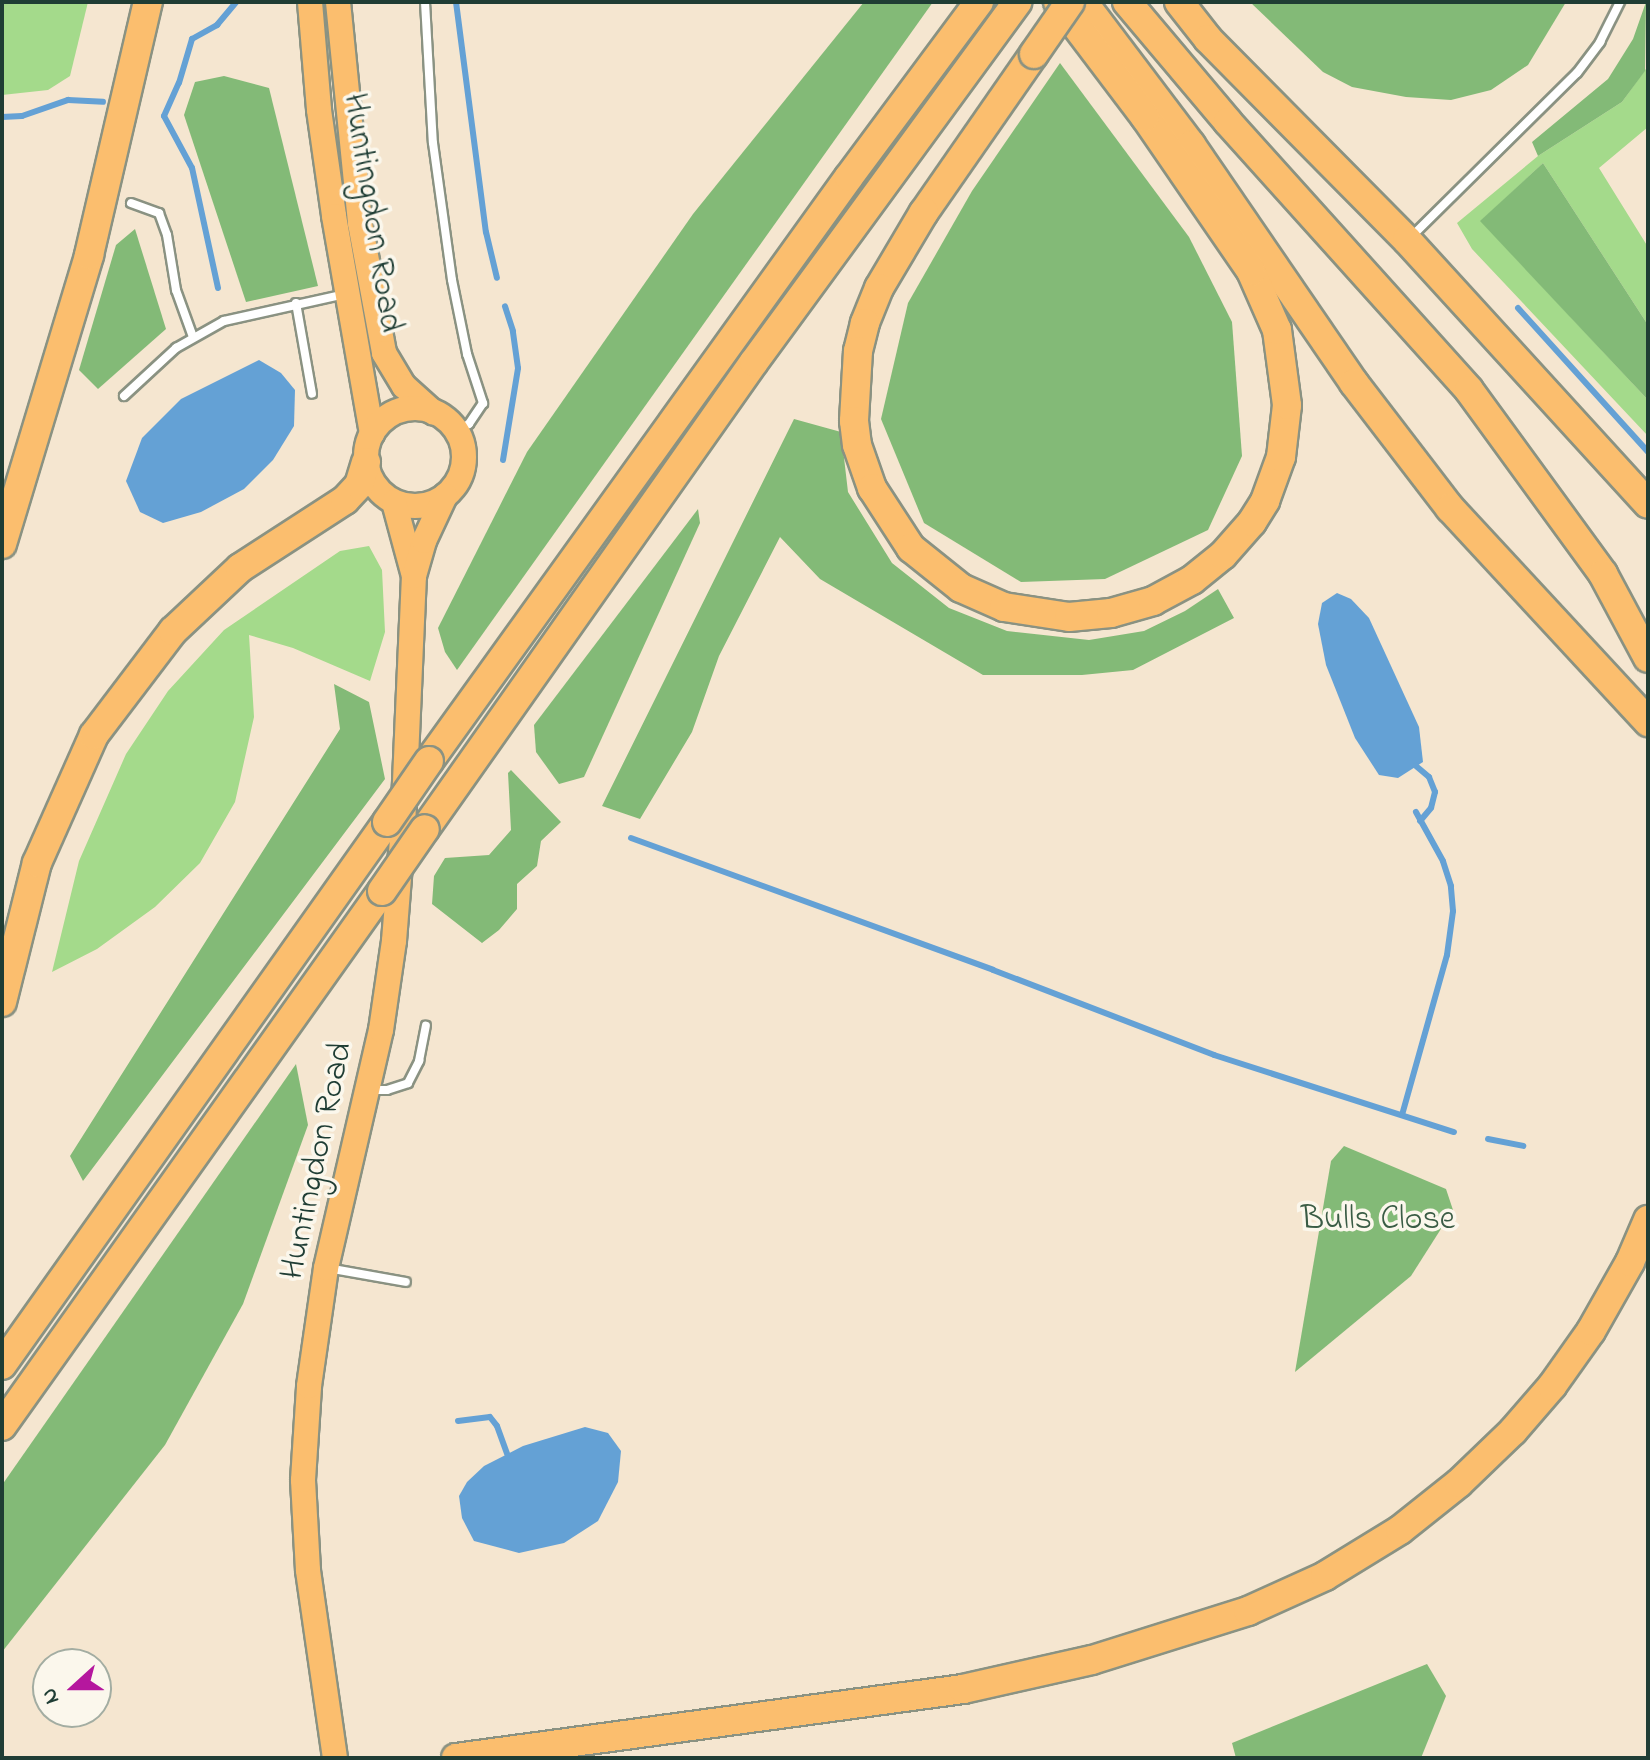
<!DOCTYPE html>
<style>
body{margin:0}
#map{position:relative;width:1650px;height:1760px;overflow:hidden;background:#f5e6d0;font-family:"Indie Flower",sans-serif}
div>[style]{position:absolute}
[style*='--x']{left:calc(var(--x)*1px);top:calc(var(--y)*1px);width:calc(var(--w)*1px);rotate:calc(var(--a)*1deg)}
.green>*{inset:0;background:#a4da8b}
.forest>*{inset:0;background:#83ba77}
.water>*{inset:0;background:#64a1d5}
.stream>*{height:6px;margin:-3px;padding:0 3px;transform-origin:3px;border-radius:3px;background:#64a1d5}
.roads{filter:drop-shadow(2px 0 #8a9282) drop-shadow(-2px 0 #8a9282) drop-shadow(0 2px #8a9282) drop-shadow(0 -2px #8a9282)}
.lane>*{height:8px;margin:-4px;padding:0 4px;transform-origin:4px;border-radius:4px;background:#fff}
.primary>*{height:24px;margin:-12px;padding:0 12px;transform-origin:12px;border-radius:12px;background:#fbbe6e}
.primary>.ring{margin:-12px;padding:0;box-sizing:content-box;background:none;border:24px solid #fbbe6e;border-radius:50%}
.highway>*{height:28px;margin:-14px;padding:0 14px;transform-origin:14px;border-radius:14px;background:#fbbe6e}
.bridges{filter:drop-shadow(2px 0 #8a9282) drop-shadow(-2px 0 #8a9282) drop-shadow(0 2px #8a9282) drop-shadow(0 -2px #8a9282)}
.highway-bridge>*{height:28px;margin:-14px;padding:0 14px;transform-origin:14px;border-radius:14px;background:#fbbe6e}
span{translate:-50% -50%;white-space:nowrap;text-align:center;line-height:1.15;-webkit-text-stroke:7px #fbf7ec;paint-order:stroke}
.street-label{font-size:34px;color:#1f3d34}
.park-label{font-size:34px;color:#3a5c45}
.frame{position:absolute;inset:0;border:4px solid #1f3d34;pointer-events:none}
.north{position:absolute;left:32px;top:1648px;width:80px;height:80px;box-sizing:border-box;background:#fbf7ec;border:2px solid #a3ada2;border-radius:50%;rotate:249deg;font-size:22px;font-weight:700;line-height:32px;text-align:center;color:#1f3d34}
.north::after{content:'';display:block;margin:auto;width:28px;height:36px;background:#b5179e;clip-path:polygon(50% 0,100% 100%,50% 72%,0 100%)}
</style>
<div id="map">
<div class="green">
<i style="clip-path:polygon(2px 2px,88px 2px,70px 76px,48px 90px,2px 95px)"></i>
<i style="clip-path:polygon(1648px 66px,1648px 127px,1599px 168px,1648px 247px,1648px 325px,1543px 163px,1481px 221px,1648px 400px,1648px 436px,1472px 249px,1457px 223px,1538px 156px,1622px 102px)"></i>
<i style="clip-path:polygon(369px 546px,382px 570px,385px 632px,370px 681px,293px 648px,249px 635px,254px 717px,235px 802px,200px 863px,155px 907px,97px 949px,52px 972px,79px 861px,126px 754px,168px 691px,224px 630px,340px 551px)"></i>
</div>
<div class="forest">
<i style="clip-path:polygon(864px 2px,933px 2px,457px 670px,445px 652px,438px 628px,527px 452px,693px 214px)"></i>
<i style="clip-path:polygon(1250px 2px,1566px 2px,1528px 65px,1491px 90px,1451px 100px,1406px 97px,1352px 87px,1323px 72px)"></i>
<i style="clip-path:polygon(1646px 2px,1645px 71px,1622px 102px,1538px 156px,1532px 142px,1608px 79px,1633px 39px)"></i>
<i style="clip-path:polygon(1060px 63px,1189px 237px,1232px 322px,1242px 456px,1208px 530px,1105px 579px,1021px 582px,924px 523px,881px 419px,908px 303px,972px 191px)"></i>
<i style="clip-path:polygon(224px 76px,269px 88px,318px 286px,246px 302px,184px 115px,195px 82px)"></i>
<i style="clip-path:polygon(1543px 163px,1648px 325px,1648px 400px,1480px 221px)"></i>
<i style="clip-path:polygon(135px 229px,166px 329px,98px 389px,79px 370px,116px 245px)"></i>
<i style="clip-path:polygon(794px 419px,841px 432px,848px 492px,892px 563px,949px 608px,1007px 631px,1089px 640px,1144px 631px,1185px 611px,1218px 589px,1234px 618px,1133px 670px,1082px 675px,983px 675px,820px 579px,780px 537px,719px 656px,692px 732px,640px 819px,602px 806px)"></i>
<i style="clip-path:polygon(698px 509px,700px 523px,584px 777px,559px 784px,536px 752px,534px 725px)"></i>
<i style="clip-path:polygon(334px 684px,369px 702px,385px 779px,83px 1181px,70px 1156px,340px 729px)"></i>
<i style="clip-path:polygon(511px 770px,561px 822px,541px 841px,537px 866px,517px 884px,517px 909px,499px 930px,482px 943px,432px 904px,434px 876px,445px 858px,489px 855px,511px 830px,508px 773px)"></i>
<i style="clip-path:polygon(296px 1064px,308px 1125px,243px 1304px,165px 1445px,2px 1652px,2px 1485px)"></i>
<i style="clip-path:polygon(1344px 1146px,1446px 1189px,1453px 1210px,1411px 1276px,1295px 1372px,1331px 1161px)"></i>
<i style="clip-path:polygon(1427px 1664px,1446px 1696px,1421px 1758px,1236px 1758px,1232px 1743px)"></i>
</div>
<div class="water">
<i style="clip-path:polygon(259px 360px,281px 373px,295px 390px,294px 426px,273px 460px,244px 489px,201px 512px,163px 523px,140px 512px,126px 481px,142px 438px,181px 399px)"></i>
<i style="clip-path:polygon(1337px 593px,1351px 599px,1369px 618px,1419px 727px,1423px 762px,1398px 778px,1379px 775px,1355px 738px,1326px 665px,1318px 624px,1322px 603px)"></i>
<i style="clip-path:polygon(585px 1427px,608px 1433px,621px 1451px,618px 1482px,598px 1521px,564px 1543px,519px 1553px,474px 1541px,462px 1518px,459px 1496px,467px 1482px,484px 1466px,523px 1446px)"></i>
</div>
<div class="stream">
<i style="--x:456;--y:2;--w:232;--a:82.6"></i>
<i style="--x:486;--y:232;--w:47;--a:76.6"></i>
<i style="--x:2;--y:117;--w:20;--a:-3"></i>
<i style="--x:22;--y:116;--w:49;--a:-19.2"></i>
<i style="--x:68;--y:100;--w:35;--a:3"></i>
<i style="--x:218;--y:288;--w:123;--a:-102.2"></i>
<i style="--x:192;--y:168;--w:59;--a:-118.3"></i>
<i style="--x:164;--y:116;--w:36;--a:-66"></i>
<i style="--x:179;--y:83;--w:46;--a:-73.5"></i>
<i style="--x:192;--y:39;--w:29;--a:-29"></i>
<i style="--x:217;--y:25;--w:30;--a:-50"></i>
<i style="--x:1518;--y:308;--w:194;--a:47.9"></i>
<i style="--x:503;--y:460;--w:93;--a:-80.7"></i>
<i style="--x:518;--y:368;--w:37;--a:-98"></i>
<i style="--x:513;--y:331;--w:26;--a:-108"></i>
<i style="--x:1416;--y:766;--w:17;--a:40"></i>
<i style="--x:1429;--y:777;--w:16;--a:68"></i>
<i style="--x:1435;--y:792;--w:16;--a:104"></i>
<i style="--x:1431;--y:808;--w:17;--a:130"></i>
<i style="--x:631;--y:838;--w:385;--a:20"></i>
<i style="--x:993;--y:970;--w:237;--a:21"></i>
<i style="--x:1214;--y:1055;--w:252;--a:17.8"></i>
<i style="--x:1402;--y:1115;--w:166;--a:-74.3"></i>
<i style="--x:1447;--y:955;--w:44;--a:-82.2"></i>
<i style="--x:1453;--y:911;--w:25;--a:-95"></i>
<i style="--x:1451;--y:886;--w:26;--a:-108"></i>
<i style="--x:1443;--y:861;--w:56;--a:-118.9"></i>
<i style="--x:1488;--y:1139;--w:36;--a:11"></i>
<i style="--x:458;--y:1421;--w:32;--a:-7"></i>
<i style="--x:490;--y:1417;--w:11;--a:52"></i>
<i style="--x:497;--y:1426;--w:30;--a:70"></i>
</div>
<div class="roads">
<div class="lane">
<i style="--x:425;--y:2;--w:141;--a:86.8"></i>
<i style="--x:433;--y:143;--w:138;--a:82.1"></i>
<i style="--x:452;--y:280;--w:76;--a:78.5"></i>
<i style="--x:467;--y:354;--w:52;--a:71.9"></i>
<i style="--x:483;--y:403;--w:25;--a:124"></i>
<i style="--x:469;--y:424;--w:15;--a:152"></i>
<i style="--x:131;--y:203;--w:30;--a:20"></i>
<i style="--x:159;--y:213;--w:23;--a:70"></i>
<i style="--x:167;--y:235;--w:56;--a:80.7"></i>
<i style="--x:176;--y:290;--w:50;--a:70.1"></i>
<i style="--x:1411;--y:237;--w:233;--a:-44.7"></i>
<i style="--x:1577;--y:73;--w:39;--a:-53"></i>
<i style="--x:1600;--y:42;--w:45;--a:-63.4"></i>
<i style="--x:296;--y:303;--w:92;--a:80"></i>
<i style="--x:124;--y:396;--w:71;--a:-42.7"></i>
<i style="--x:176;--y:348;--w:55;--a:-29.4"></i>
<i style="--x:224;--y:321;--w:125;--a:-12.5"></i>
<i style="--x:369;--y:1090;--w:18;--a:0"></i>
<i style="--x:387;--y:1090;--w:22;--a:-18"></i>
<i style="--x:408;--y:1083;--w:25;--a:-63"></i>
<i style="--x:419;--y:1061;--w:36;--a:-79"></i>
<i style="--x:327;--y:1268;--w:80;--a:10"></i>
</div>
<div class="primary">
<i style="--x:310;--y:2;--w:108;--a:85.2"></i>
<i style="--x:319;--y:110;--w:107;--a:81.9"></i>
<i style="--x:334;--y:216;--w:221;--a:80.1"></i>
<i style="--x:338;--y:2;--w:222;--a:84.3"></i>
<i style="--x:360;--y:223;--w:132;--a:79.5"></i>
<i style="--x:384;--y:353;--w:39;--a:59"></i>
<i style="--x:404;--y:386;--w:40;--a:42"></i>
<i class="ring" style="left:366px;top:408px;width:74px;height:74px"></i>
<i style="--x:394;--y:502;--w:77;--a:74.9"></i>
<i style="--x:335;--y:1758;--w:190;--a:-98.2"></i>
<i style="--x:308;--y:1570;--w:90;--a:-93.2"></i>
<i style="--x:303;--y:1480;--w:94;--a:-86.3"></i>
<i style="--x:309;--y:1386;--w:119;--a:-81.8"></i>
<i style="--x:326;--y:1268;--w:244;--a:-77"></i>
<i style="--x:381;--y:1030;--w:90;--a:-81.7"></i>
<i style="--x:394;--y:941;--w:114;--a:-85.5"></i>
<i style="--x:403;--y:827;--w:251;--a:-87.5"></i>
<i style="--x:414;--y:576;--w:36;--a:-74"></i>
<i style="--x:424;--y:541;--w:50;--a:-65"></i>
</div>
<div class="highway">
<i style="--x:1083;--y:2;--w:179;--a:52.9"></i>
<i style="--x:1191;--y:145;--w:288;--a:55.6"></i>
<i style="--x:1354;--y:383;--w:158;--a:52.5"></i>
<i style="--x:1450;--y:508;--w:292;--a:47.2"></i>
<i style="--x:1127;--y:2;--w:157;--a:49.9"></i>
<i style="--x:1228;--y:122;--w:360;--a:48"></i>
<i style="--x:1469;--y:390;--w:228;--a:53.9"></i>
<i style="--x:1603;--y:574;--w:95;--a:61.8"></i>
<i style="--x:1179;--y:2;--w:47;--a:51.9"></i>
<i style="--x:1208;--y:39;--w:283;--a:45.3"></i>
<i style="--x:1407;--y:240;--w:357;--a:47.6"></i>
<i style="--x:1034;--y:54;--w:193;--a:124.8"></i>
<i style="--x:924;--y:212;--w:88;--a:120.6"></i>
<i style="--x:879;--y:288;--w:38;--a:112"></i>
<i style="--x:865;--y:323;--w:29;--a:104"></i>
<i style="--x:858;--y:351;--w:70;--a:93.3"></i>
<i style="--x:854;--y:421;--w:24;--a:83"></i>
<i style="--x:857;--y:445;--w:46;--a:70.8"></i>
<i style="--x:872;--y:488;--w:72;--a:57"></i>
<i style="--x:911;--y:548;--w:64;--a:38.7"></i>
<i style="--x:961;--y:588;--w:47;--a:23.8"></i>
<i style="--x:1004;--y:607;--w:66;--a:8.7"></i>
<i style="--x:1069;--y:617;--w:42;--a:-5.4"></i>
<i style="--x:1111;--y:613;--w:44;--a:-15.9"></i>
<i style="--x:1153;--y:601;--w:44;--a:-28.3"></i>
<i style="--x:1192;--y:580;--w:40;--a:-39"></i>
<i style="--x:1223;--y:555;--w:44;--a:-48.7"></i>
<i style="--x:1252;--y:522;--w:25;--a:-58"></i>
<i style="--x:1265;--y:501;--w:47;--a:-70"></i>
<i style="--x:1281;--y:457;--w:52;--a:-83.4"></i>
<i style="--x:1287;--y:405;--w:76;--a:-97.6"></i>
<i style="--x:1277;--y:330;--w:64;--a:-113.8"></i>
<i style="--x:1251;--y:271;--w:187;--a:-124.5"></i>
<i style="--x:1145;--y:117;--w:144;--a:-127.1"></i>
<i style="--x:2;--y:544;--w:302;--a:-73.2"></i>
<i style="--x:89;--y:255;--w:260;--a:-76.9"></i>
<i style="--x:429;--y:761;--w:719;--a:-54.28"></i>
<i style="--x:849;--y:177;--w:218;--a:-53.4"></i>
<i style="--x:425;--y:829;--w:571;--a:-54.84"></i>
<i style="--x:754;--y:362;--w:446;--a:-53.8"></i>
<i style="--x:2;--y:1002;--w:143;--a:-75.9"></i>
<i style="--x:37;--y:863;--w:140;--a:-66"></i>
<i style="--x:94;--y:735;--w:131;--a:-52.8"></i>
<i style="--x:173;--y:631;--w:92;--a:-43.2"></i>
<i style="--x:240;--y:568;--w:125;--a:-32.9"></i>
<i style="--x:345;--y:500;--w:21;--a:-47"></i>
<i style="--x:359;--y:485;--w:24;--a:-73"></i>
<i style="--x:2;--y:1365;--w:666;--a:-54.66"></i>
<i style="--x:2;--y:1426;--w:656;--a:-54.61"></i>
<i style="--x:456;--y:1758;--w:512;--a:-7.75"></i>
<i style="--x:963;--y:1689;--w:132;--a:-12.7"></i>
<i style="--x:1092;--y:1660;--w:164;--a:-17.4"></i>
<i style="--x:1248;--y:1611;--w:85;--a:-24.4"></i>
<i style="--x:1325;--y:1576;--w:88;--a:-31.5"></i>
<i style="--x:1400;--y:1530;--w:75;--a:-38.5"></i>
<i style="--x:1459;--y:1483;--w:75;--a:-43.9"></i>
<i style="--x:1513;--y:1431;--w:60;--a:-49.1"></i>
<i style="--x:1552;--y:1386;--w:67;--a:-54.7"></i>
<i style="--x:1591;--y:1331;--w:79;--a:-60.5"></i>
<i style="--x:1630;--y:1262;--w:46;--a:-66.8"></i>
</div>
</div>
<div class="bridges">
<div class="highway-bridge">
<i style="--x:1034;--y:54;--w:63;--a:-55.3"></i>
<i style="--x:387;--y:822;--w:74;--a:-55.5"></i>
<i style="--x:382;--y:891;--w:75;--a:-55.3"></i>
</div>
</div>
<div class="street-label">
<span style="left:371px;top:213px;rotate:81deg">Huntingdon Road</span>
<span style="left:318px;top:1161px;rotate:-78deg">Huntingdon Road</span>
</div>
<div class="park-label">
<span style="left:1378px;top:1221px">Bulls Close</span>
</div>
<div class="frame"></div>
<div class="north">N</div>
</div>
